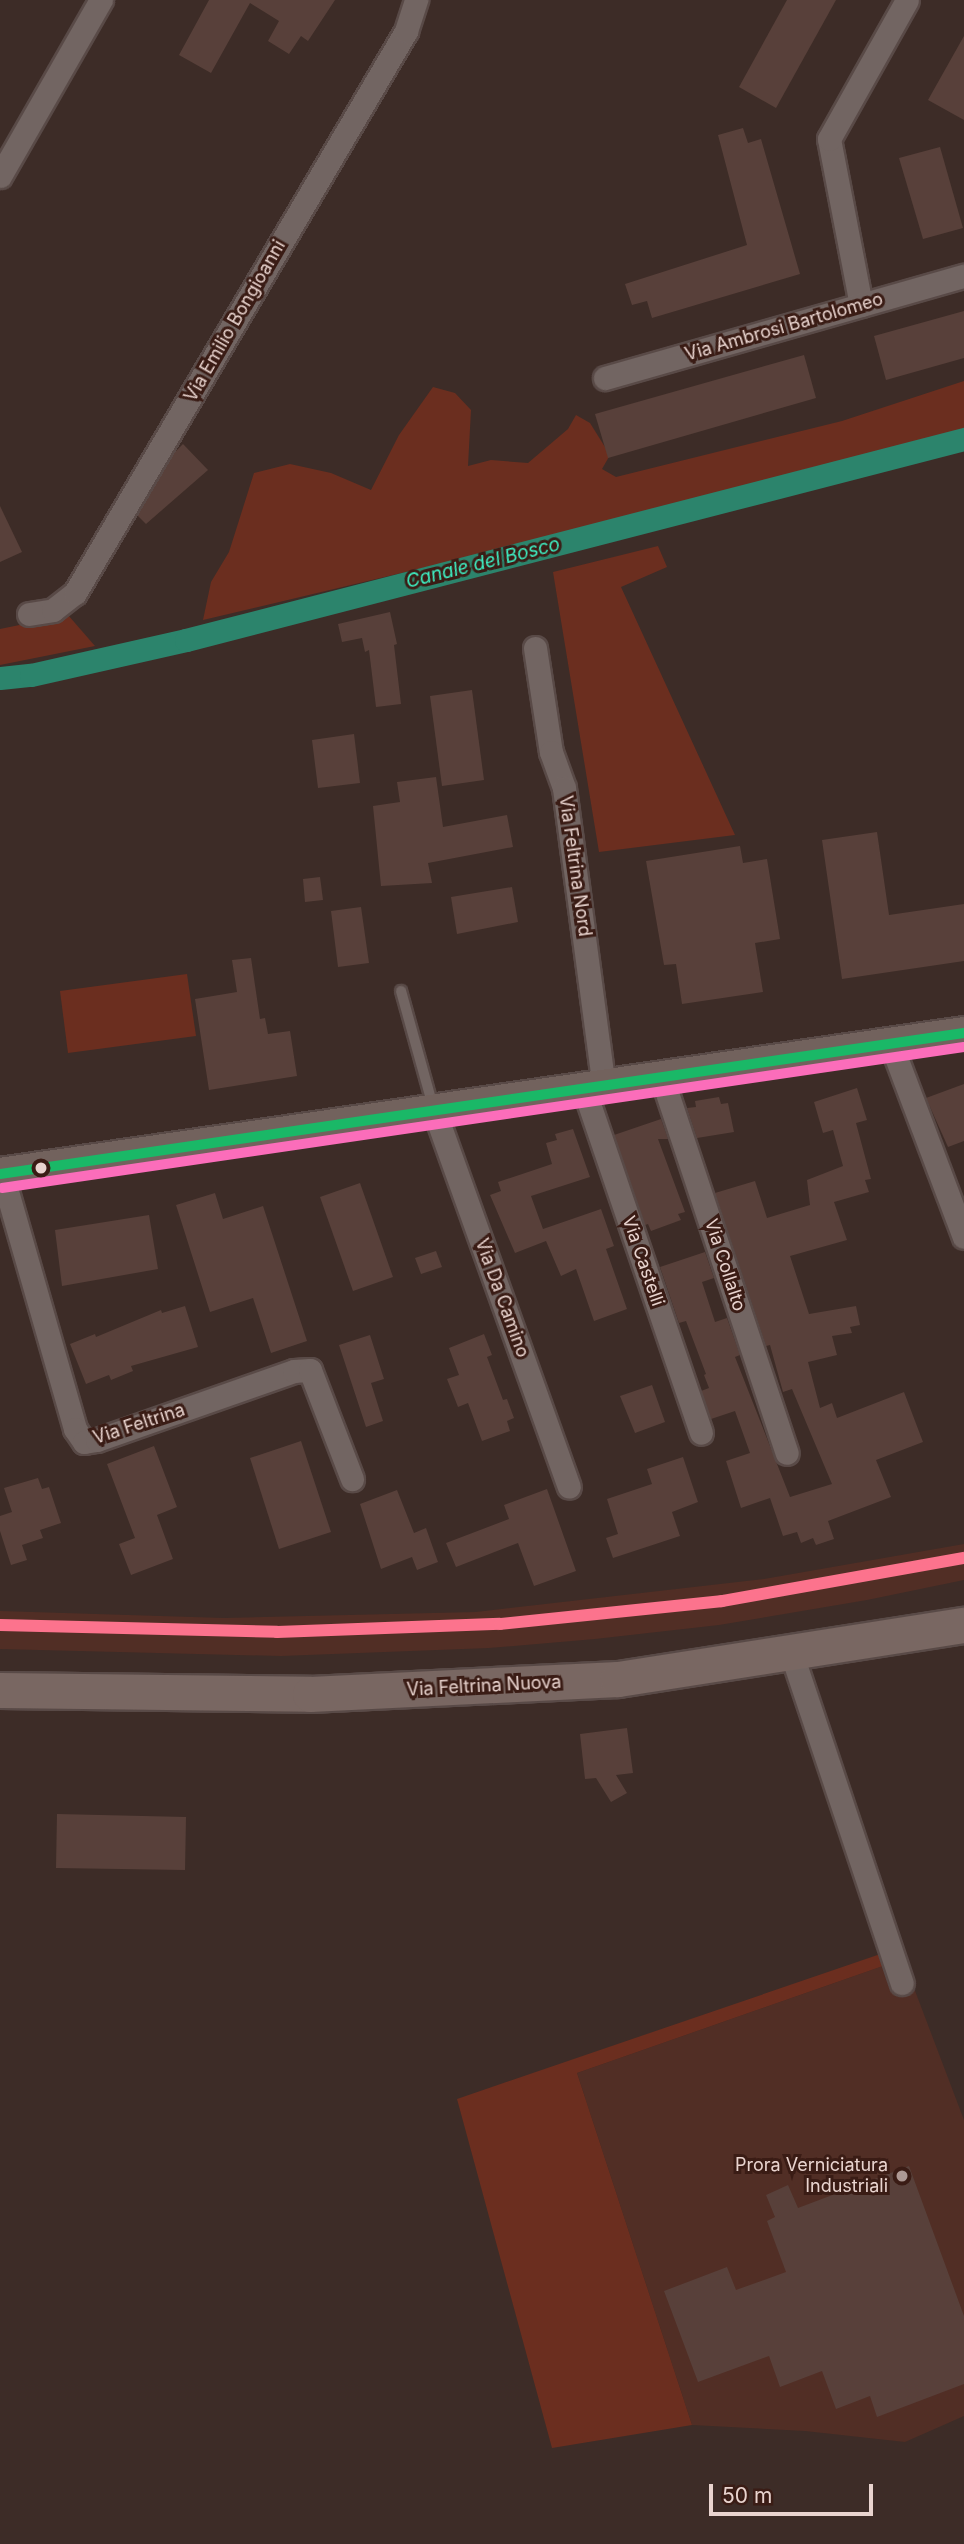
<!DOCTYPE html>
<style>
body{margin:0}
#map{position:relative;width:964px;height:2544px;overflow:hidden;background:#3d2c27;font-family:Inter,sans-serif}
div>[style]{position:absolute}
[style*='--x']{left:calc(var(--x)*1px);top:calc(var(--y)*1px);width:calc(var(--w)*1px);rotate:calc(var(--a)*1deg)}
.built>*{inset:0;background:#512e25}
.green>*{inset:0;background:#6b2e1f}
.canal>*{height:23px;margin:-11.5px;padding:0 11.5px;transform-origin:11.5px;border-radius:11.5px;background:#2c846c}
.building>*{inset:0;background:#58403a}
.roads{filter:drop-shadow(2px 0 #594a47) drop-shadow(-2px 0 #594a47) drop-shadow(0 2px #594a47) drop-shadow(0 -2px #594a47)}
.service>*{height:10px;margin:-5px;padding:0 5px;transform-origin:5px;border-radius:5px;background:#726562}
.minor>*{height:23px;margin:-11.5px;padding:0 11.5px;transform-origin:11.5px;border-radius:11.5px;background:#726562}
.secondary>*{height:32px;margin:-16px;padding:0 16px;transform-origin:16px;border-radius:16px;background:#72625d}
.primary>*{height:35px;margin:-17.5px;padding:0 17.5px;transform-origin:17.5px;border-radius:17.5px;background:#796762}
.bus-1>*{height:10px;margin:-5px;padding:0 5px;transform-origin:5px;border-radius:5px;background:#1ab867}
.bus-2>*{height:10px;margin:-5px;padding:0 5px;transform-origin:5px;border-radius:5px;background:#fb6dba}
.rail-1>*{height:12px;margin:-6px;padding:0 6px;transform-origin:6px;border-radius:6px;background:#fc738d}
.dots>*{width:19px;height:19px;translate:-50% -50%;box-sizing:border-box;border:4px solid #3a1c15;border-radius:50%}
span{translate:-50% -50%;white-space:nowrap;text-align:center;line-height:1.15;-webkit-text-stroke:6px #3a1c15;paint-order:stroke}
.street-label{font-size:18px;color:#e9d4cf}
.poi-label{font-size:18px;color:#e9d4cf}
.right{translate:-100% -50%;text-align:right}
.water-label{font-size:19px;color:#3ef0c4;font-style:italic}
.scale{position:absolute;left:709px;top:2484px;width:164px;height:32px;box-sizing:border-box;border:4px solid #e9d4cf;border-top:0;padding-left:9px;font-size:21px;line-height:24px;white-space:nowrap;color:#e9d4cf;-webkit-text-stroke:5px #3a1c15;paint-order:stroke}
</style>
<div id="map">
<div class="built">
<i style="clip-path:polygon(964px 1544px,964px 1580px,867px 1600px,719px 1625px,595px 1639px,489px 1648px,281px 1656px,0 1649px,0 1611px,224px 1618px,476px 1612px,764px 1579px)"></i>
<i style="clip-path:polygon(903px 1959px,964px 2120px,964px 2416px,905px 2442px,805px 2431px,692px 2425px,577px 2073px)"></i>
</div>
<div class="green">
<i style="clip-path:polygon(964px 381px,964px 433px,806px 469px,676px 508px,203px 620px,211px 582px,229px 552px,254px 473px,290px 464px,331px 473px,371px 490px,399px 435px,433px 387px,455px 393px,471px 410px,468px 466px,491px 460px,528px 463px,568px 429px,576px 415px,590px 423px,610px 455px,602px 469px,616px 477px,842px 421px)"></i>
<i style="clip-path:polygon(658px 546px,667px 567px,621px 587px,735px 835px,599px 852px,553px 572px)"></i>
<i style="clip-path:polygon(68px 615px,95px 646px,0 665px,0 629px)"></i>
<i style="clip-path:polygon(187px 974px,196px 1036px,68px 1053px,60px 991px)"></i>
<i style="clip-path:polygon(898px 1948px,903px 1959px,577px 2073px,692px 2425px,552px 2448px,457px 2099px)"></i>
</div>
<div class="canal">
<i style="--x:0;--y:678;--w:31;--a:-6"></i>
<i style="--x:31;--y:675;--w:159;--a:-12.7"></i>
<i style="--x:186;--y:640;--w:804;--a:-14.49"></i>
</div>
<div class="building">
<i style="clip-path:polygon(209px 0,335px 0,308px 41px,301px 36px,289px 54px,268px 41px,279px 21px,250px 3px,211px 73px,179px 55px)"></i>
<i style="clip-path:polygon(787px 0,836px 0,776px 108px,739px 87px)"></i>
<i style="clip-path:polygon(964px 36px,964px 120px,928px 100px)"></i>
<i style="clip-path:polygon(743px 128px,748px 143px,761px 139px,800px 274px,652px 318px,647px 301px,632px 305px,625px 284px,747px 245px,718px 135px)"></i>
<i style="clip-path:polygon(940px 147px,963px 228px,923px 239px,899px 158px)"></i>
<i style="clip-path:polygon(964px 311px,964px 358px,886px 380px,874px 336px)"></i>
<i style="clip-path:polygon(804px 355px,816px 398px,608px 458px,595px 414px)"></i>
<i style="clip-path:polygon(183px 444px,208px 470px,146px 524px,137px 515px,174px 453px)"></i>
<i style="clip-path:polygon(0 506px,22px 552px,0 562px)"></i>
<i style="clip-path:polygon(390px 612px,397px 644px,394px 645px,401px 704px,376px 707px,369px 650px,365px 652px,362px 638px,342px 642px,338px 624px)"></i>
<i style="clip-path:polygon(472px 690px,484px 780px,442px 786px,430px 696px)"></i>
<i style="clip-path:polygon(354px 734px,360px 783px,318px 788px,312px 740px)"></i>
<i style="clip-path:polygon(436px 777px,443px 827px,507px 815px,513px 847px,428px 863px,432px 883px,381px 886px,373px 806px,400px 802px,397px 782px)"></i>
<i style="clip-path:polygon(877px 832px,889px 915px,964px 904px,964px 961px,842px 979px,822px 840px)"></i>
<i style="clip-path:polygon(740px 846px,743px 863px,767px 859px,780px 939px,755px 943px,763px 992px,682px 1004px,676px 964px,664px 965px,646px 861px)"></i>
<i style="clip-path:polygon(320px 877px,323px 900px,305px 902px,303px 879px)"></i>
<i style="clip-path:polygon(512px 887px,518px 922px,457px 934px,451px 897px)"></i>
<i style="clip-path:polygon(361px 907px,369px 963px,338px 967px,331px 911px)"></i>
<i style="clip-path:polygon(251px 958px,260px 1019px,265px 1018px,268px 1034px,290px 1031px,297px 1076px,209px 1090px,195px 999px,237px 992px,232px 960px)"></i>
<i style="clip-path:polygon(964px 1084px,964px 1141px,948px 1147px,926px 1098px)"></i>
<i style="clip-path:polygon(857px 1088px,867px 1120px,856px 1123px,871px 1179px,865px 1180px,869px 1192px,834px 1202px,847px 1240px,790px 1256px,809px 1314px,856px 1306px,860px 1325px,850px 1327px,852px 1333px,832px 1336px,837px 1355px,808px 1362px,820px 1408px,832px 1403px,837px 1418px,904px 1392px,923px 1442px,876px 1460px,891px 1497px,828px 1521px,834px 1539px,816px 1545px,813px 1538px,801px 1543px,797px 1532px,783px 1536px,770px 1498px,741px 1508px,726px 1461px,750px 1453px,735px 1411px,711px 1419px,701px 1391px,709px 1388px,704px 1375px,706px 1374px,686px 1321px,679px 1323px,660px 1267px,705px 1252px,714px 1278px,702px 1282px,715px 1322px,727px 1318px,740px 1355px,735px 1357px,790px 1497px,832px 1484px,792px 1389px,783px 1392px,770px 1345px,766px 1346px,715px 1193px,755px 1181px,767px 1218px,810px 1205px,807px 1180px,843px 1166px,833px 1130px,823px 1133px,814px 1102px)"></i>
<i style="clip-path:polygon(719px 1097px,721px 1104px,728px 1103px,734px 1132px,697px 1138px,687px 1108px,696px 1107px,695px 1101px)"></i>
<i style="clip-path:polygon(661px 1119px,668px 1139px,658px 1139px,685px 1212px,678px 1214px,681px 1220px,651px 1231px,648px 1224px,645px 1225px,614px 1135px)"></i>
<i style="clip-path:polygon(573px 1129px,590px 1177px,531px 1196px,543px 1229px,601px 1209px,614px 1246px,606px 1249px,627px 1309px,594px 1321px,576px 1269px,561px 1276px,546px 1241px,515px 1253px,490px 1195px,501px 1191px,498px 1182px,552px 1164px,546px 1143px,557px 1140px,555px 1134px)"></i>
<i style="clip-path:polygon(360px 1183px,393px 1277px,353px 1291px,320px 1197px)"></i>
<i style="clip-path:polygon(215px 1193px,223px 1219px,263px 1206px,307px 1341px,271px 1353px,253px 1298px,210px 1312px,176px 1205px)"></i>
<i style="clip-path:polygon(149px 1215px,158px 1269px,62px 1286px,55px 1230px)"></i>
<i style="clip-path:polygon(436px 1251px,442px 1267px,421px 1274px,415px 1258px)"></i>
<i style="clip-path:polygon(185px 1306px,198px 1347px,131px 1366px,133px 1371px,111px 1380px,109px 1375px,86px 1384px,70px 1344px,95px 1334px,96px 1337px,161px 1310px,162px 1313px)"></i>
<i style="clip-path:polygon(484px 1334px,492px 1355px,487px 1357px,503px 1400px,507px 1399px,514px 1418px,507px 1421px,510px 1431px,482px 1441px,468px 1403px,458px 1407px,447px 1379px,459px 1375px,449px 1348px)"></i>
<i style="clip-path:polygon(370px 1335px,384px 1379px,371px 1383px,383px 1421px,366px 1427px,339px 1345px)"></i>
<i style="clip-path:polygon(652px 1385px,665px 1422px,635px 1433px,620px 1396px)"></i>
<i style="clip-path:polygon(301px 1441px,331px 1532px,279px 1549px,250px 1458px)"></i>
<i style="clip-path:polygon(154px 1446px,177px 1507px,157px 1515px,173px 1559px,131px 1575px,119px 1544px,135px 1538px,107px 1464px)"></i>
<i style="clip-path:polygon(683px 1457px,698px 1502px,672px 1512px,680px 1536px,613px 1558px,606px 1538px,618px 1534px,607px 1499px,652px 1484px,647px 1469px)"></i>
<i style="clip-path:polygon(38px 1478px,42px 1489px,49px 1487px,61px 1523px,40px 1530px,43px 1538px,22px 1545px,27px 1560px,11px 1565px,0 1531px,0 1516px,12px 1512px,4px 1488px)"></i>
<i style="clip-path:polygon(547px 1489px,576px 1571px,534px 1586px,518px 1543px,456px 1567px,446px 1543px,509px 1519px,504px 1505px)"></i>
<i style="clip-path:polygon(397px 1490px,414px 1533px,426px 1528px,438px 1562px,417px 1570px,412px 1557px,381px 1569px,360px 1504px)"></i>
<i style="clip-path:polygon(627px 1728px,633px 1773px,616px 1775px,627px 1793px,611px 1802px,596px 1778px,585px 1779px,580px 1734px)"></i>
<i style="clip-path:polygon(57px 1814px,186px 1817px,185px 1870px,56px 1868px)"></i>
<i style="clip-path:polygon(909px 2166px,964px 2316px,964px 2384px,877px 2417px,870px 2396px,836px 2409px,822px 2371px,780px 2387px,769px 2356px,698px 2382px,664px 2291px,727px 2267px,736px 2290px,786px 2272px,767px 2221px,775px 2217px,766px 2195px,788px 2185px,798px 2208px)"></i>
</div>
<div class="roads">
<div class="service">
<i style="--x:401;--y:991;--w:119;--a:74.5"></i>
</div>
<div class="minor">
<i style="--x:0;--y:176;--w:203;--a:-60.2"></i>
<i style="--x:861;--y:305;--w:169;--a:-100.9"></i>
<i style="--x:829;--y:139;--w:159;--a:-60.7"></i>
<i style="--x:605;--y:378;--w:373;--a:-15.9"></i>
<i style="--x:29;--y:614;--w:24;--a:-9"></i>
<i style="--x:53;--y:610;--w:28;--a:-38"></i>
<i style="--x:75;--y:593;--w:652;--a:-59.5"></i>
<i style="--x:406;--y:31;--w:33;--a:-72"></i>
<i style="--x:535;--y:648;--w:105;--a:81.3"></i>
<i style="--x:551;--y:752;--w:38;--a:70"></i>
<i style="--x:564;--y:788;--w:301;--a:82.4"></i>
<i style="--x:891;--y:1044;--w:206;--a:69.3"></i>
<i style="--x:662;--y:1078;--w:395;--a:71.6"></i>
<i style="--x:584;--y:1089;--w:363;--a:71.2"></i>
<i style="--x:434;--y:1110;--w:400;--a:70.3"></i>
<i style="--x:2;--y:1174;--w:265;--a:74"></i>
<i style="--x:75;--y:1429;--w:16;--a:55"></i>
<i style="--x:84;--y:1442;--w:13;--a:-9"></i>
<i style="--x:97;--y:1440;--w:209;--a:-19.3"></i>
<i style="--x:294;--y:1371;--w:16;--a:-4"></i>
<i style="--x:310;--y:1370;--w:117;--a:68.9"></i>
<i style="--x:791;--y:1652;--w:349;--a:71.5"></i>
</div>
<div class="secondary">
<i style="--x:0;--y:1174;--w:974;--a:-8.32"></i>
</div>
<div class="primary">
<i style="--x:0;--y:1690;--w:310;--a:0.7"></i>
<i style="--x:310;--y:1694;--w:308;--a:-2.8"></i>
<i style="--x:618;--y:1679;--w:350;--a:-8.9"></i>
</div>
</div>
<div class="bus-1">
<i style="--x:0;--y:1174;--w:974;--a:-8.32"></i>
</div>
<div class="bus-2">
<i style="--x:2;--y:1188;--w:972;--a:-8.34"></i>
</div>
<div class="rail-1">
<i style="--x:0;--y:1625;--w:277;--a:1.4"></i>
<i style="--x:277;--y:1632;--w:223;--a:-2.1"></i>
<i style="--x:500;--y:1624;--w:223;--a:-5.9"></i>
<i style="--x:722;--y:1601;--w:246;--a:-10.1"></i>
</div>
<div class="dots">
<i style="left:41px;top:1168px;background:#e9d4cf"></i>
<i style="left:902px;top:2176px;background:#ad9994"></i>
</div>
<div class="street-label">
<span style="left:235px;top:321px;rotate:-60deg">Via Emilio Bongioanni</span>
<span style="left:784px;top:327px;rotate:-16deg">Via Ambrosi Bartolomeo</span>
<span style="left:575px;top:866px;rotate:82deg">Via Feltrina Nord</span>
<span style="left:643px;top:1261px;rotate:71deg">Via Castelli</span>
<span style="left:725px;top:1265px;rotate:72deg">Via Collalto</span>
<span style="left:502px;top:1298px;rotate:70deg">Via Da Camino</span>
<span style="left:139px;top:1424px;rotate:-18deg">Via Feltrina</span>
<span style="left:484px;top:1686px;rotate:-3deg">Via Feltrina Nuova</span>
</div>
<div class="poi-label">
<span class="right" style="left:888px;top:2176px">Prora Verniciatura<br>Industriali</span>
</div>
<div class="water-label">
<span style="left:483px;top:563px;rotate:-14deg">Canale del Bosco</span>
</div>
<div class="scale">50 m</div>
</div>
